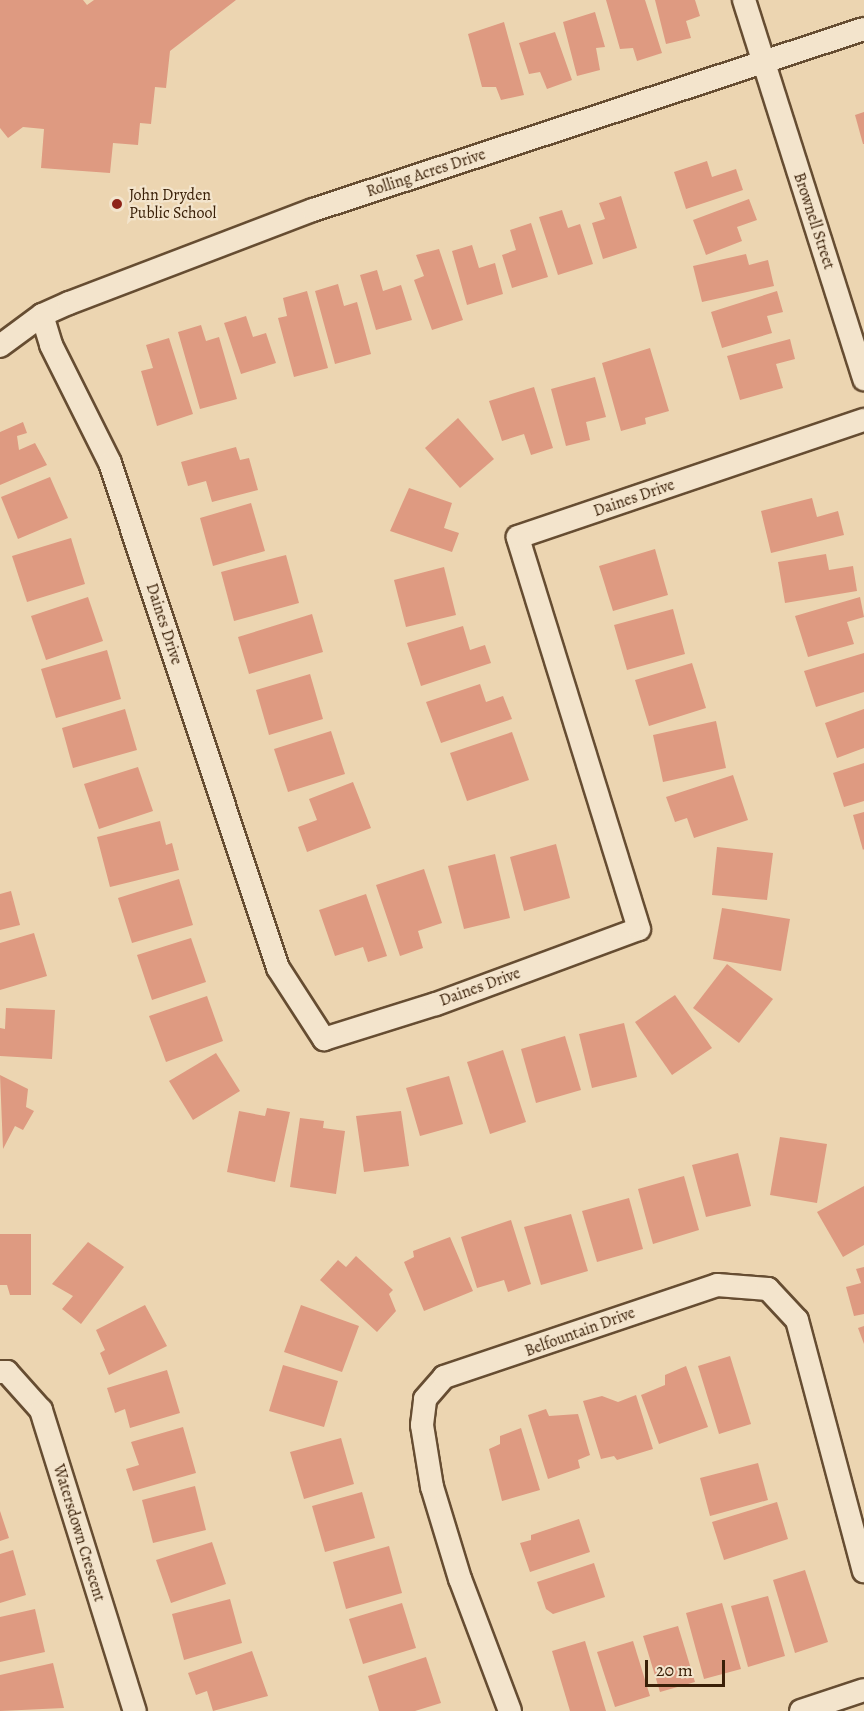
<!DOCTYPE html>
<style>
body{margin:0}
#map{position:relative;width:864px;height:1711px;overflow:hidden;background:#ecd5b1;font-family:Alegreya,serif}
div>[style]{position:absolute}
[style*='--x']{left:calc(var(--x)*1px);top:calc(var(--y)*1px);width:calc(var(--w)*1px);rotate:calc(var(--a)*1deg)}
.building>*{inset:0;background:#de9a81}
.roads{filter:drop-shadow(2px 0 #664d32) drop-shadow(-2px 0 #664d32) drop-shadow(0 2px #664d32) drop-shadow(0 -2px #664d32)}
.street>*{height:22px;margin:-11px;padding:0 11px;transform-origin:11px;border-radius:11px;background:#f3e4cc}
.dots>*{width:16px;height:16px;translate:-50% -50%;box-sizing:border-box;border:3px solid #f3e4cc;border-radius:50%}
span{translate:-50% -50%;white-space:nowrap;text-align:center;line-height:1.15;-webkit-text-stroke:4.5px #f3e4cc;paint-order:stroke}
.street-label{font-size:16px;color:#3a2008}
.poi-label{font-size:16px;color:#3a2008}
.left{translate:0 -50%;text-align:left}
.scale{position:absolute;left:645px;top:1660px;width:80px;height:27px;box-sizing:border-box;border:3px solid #3a2008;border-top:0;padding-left:8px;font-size:18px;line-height:21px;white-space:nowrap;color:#3a2008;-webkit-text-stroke:4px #f3e4cc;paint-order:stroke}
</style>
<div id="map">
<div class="building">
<i style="clip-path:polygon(0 0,83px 0,87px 5px,94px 0,236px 0,170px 51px,166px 88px,155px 87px,151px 124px,140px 123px,138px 145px,113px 143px,110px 173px,41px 168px,44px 129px,23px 127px,8px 138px,0 128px)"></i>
<i style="clip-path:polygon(606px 0,645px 0,662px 53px,637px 61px,633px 48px,620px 49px)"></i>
<i style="clip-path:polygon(655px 0,695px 0,700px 16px,686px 21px,691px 38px,666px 44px)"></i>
<i style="clip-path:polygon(595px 12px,605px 47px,596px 48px,600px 70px,577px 76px,563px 22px)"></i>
<i style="clip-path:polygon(504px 22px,524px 95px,501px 100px,496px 87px,482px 87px,468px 34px)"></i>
<i style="clip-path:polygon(555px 32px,572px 80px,547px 89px,540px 72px,529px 74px,519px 43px)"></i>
<i style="clip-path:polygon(864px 112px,864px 144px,863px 144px,855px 115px)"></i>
<i style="clip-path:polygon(707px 161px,712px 177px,736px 169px,743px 190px,686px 209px,674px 172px)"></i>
<i style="clip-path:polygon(621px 196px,637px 248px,603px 259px,592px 223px,605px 219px,599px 203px)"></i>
<i style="clip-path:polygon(749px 199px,757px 220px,737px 227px,742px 241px,706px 255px,693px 220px)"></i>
<i style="clip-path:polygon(562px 210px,568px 228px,580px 224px,593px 264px,558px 275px,539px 217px)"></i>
<i style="clip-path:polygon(531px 223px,548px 277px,512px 288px,502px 255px,516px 250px,510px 230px)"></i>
<i style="clip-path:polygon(472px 245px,479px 268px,495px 263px,503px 294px,467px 305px,452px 251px)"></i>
<i style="clip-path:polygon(439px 249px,463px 320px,432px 330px,414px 280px,424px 276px,416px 255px)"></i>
<i style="clip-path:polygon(746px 254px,749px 265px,768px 260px,774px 286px,702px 302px,693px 266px)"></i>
<i style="clip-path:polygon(377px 270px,383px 291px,401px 285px,412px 320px,376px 330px,360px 275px)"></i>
<i style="clip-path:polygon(338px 284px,344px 306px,357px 302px,371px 354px,335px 364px,315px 291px)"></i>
<i style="clip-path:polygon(307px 291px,328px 368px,294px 377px,278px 318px,287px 316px,283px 298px)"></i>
<i style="clip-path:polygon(777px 291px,783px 312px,767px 316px,772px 333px,722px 348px,711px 312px)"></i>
<i style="clip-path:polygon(246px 316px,253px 337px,266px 333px,276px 363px,241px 374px,224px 323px)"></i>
<i style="clip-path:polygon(201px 325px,206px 341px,219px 337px,237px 399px,200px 409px,178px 332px)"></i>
<i style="clip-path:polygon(169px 338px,193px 414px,157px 426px,141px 371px,153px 368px,146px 345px)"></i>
<i style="clip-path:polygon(790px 339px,795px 359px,776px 364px,783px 388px,740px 400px,727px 356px)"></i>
<i style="clip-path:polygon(650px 348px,669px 411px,645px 418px,646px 424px,621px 431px,602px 363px)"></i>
<i style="clip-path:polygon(595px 377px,606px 417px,586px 422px,590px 440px,566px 446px,551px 389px)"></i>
<i style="clip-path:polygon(534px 387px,553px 448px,531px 455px,524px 434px,502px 441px,489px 401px)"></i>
<i style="clip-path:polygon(458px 418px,494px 459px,460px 488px,425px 448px)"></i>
<i style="clip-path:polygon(23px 422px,27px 433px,17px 436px,19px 450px,35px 443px,47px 465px,0 485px,0 432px)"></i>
<i style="clip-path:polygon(236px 447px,240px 460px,249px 458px,258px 490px,212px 502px,206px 481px,188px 486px,181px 462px)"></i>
<i style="clip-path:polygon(50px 477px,68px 518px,18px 539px,1px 497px)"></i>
<i style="clip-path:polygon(409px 488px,452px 503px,444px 528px,459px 533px,452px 552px,390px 531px)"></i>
<i style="clip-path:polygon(812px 498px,817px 517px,838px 511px,844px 535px,771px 553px,761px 511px)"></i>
<i style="clip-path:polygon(251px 503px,265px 551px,213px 566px,200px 518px)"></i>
<i style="clip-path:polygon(71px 538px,85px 584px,27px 602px,12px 556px)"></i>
<i style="clip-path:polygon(655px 549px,668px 595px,613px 611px,599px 566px)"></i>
<i style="clip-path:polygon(826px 554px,829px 570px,853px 566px,857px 591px,785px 603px,778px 562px)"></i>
<i style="clip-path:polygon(286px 555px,299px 603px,234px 621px,221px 572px)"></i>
<i style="clip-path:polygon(444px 567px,456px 615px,406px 627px,394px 580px)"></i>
<i style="clip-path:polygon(88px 597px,103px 641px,46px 660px,31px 616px)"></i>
<i style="clip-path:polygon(860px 597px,864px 617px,847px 622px,854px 644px,808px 657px,795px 616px)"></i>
<i style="clip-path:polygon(673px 609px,685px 654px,627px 670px,614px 625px)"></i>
<i style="clip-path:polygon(312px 614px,323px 652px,249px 674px,238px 637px)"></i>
<i style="clip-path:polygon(463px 626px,470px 650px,485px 645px,491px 663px,421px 686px,407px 643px)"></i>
<i style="clip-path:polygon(107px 650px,121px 699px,56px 718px,41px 669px)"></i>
<i style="clip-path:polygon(864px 653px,864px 692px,816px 707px,804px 671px)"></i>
<i style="clip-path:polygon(692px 663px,706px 708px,649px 726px,635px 680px)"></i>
<i style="clip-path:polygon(310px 674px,323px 719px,269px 735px,256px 690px)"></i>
<i style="clip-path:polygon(480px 684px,486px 702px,503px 696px,512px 719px,441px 743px,426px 702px)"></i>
<i style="clip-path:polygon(125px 709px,137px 750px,73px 768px,62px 728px)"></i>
<i style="clip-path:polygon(864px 709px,864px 748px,837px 758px,825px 723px)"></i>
<i style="clip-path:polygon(716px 721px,726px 768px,663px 782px,653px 735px)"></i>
<i style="clip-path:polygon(331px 731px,345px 774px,288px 792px,274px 749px)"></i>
<i style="clip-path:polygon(512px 732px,529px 780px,467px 801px,450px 753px)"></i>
<i style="clip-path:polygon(864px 763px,864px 801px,844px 807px,833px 773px)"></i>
<i style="clip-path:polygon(138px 767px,153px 811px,99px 829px,84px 784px)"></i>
<i style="clip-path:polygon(733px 775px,748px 820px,694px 838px,687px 818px,675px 822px,666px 797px)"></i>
<i style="clip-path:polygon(353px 782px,371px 828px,307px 852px,298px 827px,317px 820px,309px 799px)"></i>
<i style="clip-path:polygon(864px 812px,864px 849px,863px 850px,853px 815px)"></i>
<i style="clip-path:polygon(160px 821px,166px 845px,172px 843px,179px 870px,110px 887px,97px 837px)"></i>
<i style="clip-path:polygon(556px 844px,570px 898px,524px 911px,510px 857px)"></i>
<i style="clip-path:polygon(717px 847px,773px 853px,767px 900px,712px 895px)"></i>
<i style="clip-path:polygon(495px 854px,510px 918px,464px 929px,448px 866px)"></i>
<i style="clip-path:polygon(424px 869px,442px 923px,418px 931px,423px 948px,400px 956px,376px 885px)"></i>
<i style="clip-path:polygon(179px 879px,193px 925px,132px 943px,118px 898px)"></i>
<i style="clip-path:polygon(11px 891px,20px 925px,0 930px,0 894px)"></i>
<i style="clip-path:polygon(366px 894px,387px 956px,368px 962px,363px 947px,335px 956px,319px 910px)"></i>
<i style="clip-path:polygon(722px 908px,790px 919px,781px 971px,713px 959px)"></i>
<i style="clip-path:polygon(34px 933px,47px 976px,0 990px,0 943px)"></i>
<i style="clip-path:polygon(191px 938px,206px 982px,152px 1000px,137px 955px)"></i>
<i style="clip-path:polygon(727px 964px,773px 999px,739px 1043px,693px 1008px)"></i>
<i style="clip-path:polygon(675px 995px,712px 1048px,672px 1075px,635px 1022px)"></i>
<i style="clip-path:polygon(207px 996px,223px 1041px,166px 1062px,149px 1016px)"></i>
<i style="clip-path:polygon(6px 1008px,55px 1010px,52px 1059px,0 1056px,0 1028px,5px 1029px)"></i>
<i style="clip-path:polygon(624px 1023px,637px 1077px,592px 1088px,579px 1034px)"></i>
<i style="clip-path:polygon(565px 1036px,581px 1090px,536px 1103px,521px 1049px)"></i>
<i style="clip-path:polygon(503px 1050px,526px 1122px,490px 1134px,467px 1062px)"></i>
<i style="clip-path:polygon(216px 1053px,240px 1091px,193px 1120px,169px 1081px)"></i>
<i style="clip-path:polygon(0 1075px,28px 1089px,26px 1107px,34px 1111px,23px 1130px,15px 1126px,3px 1149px)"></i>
<i style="clip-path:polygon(449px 1076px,463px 1124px,420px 1136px,406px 1088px)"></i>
<i style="clip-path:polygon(267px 1108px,290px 1112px,275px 1182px,227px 1172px,239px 1111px,265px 1116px)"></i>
<i style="clip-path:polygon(401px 1111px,409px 1166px,364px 1172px,356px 1116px)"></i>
<i style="clip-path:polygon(300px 1118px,324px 1121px,323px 1128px,345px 1131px,336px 1194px,290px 1187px)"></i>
<i style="clip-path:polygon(780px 1137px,827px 1144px,817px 1203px,770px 1195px)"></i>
<i style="clip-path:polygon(738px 1153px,751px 1206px,706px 1217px,692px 1165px)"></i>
<i style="clip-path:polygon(684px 1176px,699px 1230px,653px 1244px,638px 1189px)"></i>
<i style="clip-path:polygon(864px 1186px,864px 1245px,843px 1257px,817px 1212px)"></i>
<i style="clip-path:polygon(629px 1198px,643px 1249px,597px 1262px,582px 1211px)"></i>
<i style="clip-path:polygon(571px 1214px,588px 1271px,541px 1285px,524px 1227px)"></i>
<i style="clip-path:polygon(511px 1220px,531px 1284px,508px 1292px,504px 1280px,477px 1288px,461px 1237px)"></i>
<i style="clip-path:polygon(0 1234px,31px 1234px,31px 1295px,10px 1295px,7px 1285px,0 1285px)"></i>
<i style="clip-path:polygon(450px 1237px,473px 1291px,424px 1311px,404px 1262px,414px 1257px,413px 1251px)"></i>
<i style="clip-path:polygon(88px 1242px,124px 1267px,81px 1324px,62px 1309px,73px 1296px,52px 1284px)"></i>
<i style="clip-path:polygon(356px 1256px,393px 1290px,389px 1294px,396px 1311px,377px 1332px,320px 1280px,338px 1260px,346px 1267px)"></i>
<i style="clip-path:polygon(864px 1267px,864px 1314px,854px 1316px,846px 1287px,861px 1283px,856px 1269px)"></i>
<i style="clip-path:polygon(145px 1305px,167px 1346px,109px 1375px,100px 1353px,105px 1350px,96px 1330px)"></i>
<i style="clip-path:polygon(301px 1305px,359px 1326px,342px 1372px,284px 1352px)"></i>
<i style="clip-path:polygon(864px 1326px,864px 1344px,858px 1328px)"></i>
<i style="clip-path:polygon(730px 1356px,751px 1424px,719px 1434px,698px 1366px)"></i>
<i style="clip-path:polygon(283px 1365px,338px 1381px,324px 1427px,269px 1411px)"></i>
<i style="clip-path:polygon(686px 1366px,708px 1427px,659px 1444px,641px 1395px,665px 1385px,665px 1375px)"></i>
<i style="clip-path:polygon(167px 1370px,180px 1413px,130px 1428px,125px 1409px,115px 1413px,107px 1388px)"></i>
<i style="clip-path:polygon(636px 1395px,653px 1449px,617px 1460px,614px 1456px,601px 1459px,583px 1401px,602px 1396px,618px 1402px)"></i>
<i style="clip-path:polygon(546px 1409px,549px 1416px,578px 1414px,590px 1455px,578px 1460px,580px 1468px,548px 1479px,528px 1415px)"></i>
<i style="clip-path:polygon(183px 1427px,196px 1473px,133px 1491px,126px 1469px,139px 1465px,131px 1442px)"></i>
<i style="clip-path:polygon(521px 1428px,540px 1490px,502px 1501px,489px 1449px,500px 1444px,500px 1436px)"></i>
<i style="clip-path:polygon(341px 1438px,354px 1484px,304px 1499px,290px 1452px)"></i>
<i style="clip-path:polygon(758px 1463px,768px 1500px,710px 1516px,700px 1478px)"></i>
<i style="clip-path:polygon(195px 1486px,206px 1530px,153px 1543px,142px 1500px)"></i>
<i style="clip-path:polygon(362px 1492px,375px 1538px,325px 1552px,312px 1506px)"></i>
<i style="clip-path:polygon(777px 1502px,788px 1539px,724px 1560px,712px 1522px)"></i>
<i style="clip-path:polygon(0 1511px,9px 1538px,0 1541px)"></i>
<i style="clip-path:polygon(579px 1519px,590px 1552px,530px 1572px,520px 1543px,531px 1540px,531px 1535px)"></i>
<i style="clip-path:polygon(212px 1542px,226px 1584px,171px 1603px,156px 1560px)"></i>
<i style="clip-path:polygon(389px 1546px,402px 1593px,346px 1609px,333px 1562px)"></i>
<i style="clip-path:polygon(13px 1550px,26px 1595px,0 1603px,0 1554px)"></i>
<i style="clip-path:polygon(594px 1563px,605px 1597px,553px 1614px,546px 1609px,537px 1582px)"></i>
<i style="clip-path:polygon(805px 1570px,828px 1642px,795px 1653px,773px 1580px)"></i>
<i style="clip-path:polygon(768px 1596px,785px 1656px,748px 1667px,731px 1606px)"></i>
<i style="clip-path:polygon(230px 1599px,242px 1643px,184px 1660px,172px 1614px)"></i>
<i style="clip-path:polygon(402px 1603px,416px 1648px,363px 1664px,349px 1619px)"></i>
<i style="clip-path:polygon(722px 1603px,741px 1669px,704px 1679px,686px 1613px)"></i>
<i style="clip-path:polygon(35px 1609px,45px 1652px,0 1662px,0 1617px)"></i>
<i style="clip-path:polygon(678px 1626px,695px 1682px,660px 1692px,643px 1636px)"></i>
<i style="clip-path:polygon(585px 1641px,606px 1711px,570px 1711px,552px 1651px)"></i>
<i style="clip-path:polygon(633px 1641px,650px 1696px,615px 1707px,597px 1652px)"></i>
<i style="clip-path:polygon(252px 1651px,268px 1696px,213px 1711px,207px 1691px,196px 1695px,188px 1673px)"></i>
<i style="clip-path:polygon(426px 1657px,441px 1703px,415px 1711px,379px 1711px,368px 1676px)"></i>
<i style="clip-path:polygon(53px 1663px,64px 1708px,0 1711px,0 1675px)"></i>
</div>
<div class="roads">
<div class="street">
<i style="--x:744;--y:0;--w:398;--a:72.4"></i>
<i style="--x:42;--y:315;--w:31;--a:73"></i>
<i style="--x:51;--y:345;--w:132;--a:63.4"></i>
<i style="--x:110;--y:463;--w:532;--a:71.6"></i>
<i style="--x:278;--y:968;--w:85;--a:57.1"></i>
<i style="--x:324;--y:1039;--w:117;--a:-17.4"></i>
<i style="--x:436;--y:1004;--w:216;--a:-20.3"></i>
<i style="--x:639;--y:929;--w:410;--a:-107.2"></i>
<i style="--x:518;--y:537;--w:365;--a:-18.7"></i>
<i style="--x:0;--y:346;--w:52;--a:-36.4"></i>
<i style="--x:42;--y:315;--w:30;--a:-24"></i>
<i style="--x:69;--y:303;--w:261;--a:-20.9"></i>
<i style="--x:313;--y:210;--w:580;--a:-18.19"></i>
<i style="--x:0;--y:1372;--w:7;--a:0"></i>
<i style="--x:7;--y:1372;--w:51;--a:48.2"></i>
<i style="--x:41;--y:1410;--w:315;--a:72.7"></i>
<i style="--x:510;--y:1711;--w:141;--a:-110.7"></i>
<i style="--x:460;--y:1579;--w:96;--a:-106.9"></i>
<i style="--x:432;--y:1487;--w:63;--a:-99.2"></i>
<i style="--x:422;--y:1425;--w:26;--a:-83"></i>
<i style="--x:425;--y:1399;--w:29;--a:-49"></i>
<i style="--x:444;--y:1377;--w:288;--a:-18.6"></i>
<i style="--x:717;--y:1285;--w:51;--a:4.5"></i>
<i style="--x:768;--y:1289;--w:42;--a:46.9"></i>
<i style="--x:797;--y:1320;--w:260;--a:75.1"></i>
<i style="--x:801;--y:1711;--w:66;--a:-18.4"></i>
</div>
</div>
<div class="dots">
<i style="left:117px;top:204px;background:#8f2418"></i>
</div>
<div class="street-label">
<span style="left:426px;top:173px;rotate:-18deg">Rolling Acres Drive</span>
<span style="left:814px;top:221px;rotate:72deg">Brownell Street</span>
<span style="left:634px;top:498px;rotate:-19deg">Daines Drive</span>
<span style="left:164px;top:624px;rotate:72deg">Daines Drive</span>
<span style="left:480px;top:987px;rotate:-20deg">Daines Drive</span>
<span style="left:580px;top:1332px;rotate:-20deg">Belfountain Drive</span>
<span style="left:79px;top:1533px;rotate:73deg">Watersdown Crescent</span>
</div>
<div class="poi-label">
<span class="left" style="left:129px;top:204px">John Dryden<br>Public School</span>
</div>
<div class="scale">20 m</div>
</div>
